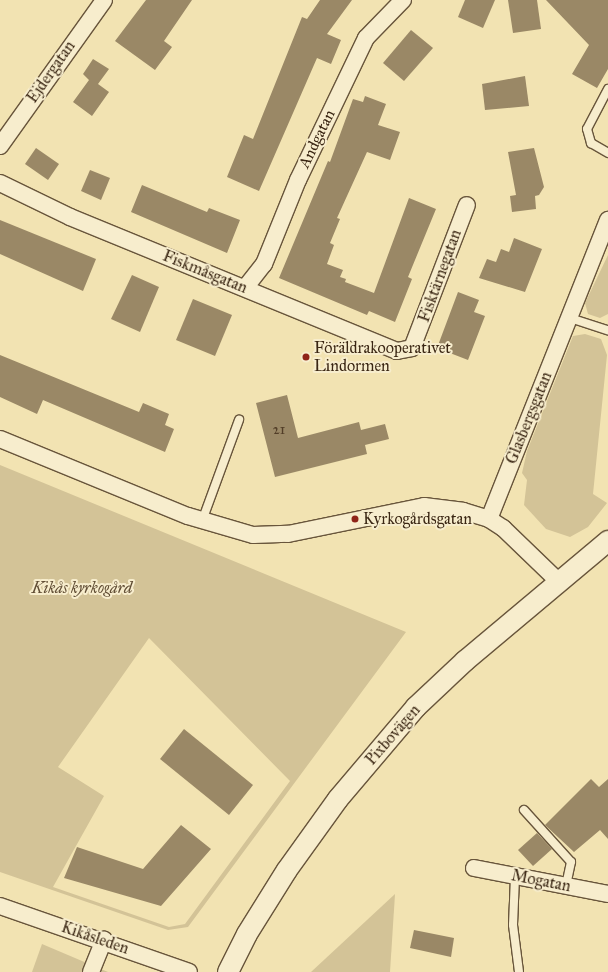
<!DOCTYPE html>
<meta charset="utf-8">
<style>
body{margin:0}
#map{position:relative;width:608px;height:972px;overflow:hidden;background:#f2e3b2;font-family:"IM FELL Great Primer",serif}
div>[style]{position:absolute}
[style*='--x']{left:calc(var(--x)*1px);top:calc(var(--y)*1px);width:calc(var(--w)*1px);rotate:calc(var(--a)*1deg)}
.green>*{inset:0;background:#d3c397}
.building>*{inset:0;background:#9a8866}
.roads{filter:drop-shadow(1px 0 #68553b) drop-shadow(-1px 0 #68553b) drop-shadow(0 1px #68553b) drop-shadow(0 -1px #68553b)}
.service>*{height:8px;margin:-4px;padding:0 4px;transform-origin:4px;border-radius:4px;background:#f7edcd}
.minor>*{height:16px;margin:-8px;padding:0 8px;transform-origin:8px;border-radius:8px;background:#f7edcd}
.tertiary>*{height:20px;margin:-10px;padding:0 10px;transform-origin:10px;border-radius:10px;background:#f7edcd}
.dots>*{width:11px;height:11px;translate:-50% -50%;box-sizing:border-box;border:2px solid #f7edcd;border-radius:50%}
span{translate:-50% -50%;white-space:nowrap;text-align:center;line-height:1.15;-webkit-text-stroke:4px #f7edcd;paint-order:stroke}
.number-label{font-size:14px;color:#523e28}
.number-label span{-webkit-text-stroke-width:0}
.street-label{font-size:16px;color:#3a2613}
.poi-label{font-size:16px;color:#3a2613}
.left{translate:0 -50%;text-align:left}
.park-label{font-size:16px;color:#604d34;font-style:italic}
</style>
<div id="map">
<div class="green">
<i style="clip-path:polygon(608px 255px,608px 314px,600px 318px,588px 314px,585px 303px)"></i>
<i style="clip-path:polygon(585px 334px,601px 339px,607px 355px,593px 494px,607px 503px,588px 527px,570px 537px,546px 529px,524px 505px,527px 480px,522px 473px,527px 451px,573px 336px)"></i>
<i style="clip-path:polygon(evenodd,0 465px,406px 632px,188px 927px,168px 930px,0 872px,0 465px,149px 638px,290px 781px,185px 924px,169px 927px,53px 887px,104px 796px,58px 767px,149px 638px)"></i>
<i style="clip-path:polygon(395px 894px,390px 972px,311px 972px)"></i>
<i style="clip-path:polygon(42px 944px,108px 972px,32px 972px)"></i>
</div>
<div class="building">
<i style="clip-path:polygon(146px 0,192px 0,164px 41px,172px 47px,155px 70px,115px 41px)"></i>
<i style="clip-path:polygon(320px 0,352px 0,327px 34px,341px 40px,331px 64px,317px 58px,259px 191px,227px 177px,244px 135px,253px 139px,302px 17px,307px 19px)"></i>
<i style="clip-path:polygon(465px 0,495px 0,483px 28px,458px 17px)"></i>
<i style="clip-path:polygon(508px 0,537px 0,541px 29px,513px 33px)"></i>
<i style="clip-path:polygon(546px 0,608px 0,608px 69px,597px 88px,572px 74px,589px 45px)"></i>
<i style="clip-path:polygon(411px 30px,433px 48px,404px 81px,383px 63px)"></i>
<i style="clip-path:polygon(93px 59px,109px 69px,98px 84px,109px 92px,92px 116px,73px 102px,89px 80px,83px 74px)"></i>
<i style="clip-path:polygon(525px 76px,529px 106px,485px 110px,482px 84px)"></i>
<i style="clip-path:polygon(365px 96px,386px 104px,378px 125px,400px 132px,390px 160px,367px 152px,337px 218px,340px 219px,330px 243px,334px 245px,327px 264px,343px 270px,340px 277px,346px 279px,345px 282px,374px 293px,409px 198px,436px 209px,408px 277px,412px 279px,395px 322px,369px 311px,367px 315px,279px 278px,328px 161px,330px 162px,353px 99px,363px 102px)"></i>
<i style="clip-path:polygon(36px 148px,59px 164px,48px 180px,25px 164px)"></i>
<i style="clip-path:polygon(534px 148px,544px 187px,539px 195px,535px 196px,536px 209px,512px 212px,510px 196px,516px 195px,508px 152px)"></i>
<i style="clip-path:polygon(90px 170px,110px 178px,101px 200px,81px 191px)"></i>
<i style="clip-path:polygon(142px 185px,207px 212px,209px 208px,240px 220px,227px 253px,131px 212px)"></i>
<i style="clip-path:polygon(0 220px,96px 259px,83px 291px,0 254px)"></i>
<i style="clip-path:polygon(514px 238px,542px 249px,525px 292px,479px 278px,487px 259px,496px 262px,501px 249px,509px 252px)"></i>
<i style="clip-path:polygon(132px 275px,159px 287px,140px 332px,111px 319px)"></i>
<i style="clip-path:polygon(458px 292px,479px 300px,474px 312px,485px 316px,468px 360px,437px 348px)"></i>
<i style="clip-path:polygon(193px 299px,232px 315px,215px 356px,176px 340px)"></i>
<i style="clip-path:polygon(0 355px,139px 412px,143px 403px,169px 414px,165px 425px,174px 429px,165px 452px,43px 400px,37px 414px,0 397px)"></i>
<i style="clip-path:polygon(287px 395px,298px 438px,359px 422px,361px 430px,385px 424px,389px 439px,365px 445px,367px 454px,275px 477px,256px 403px)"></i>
<i style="clip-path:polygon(184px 729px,253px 785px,229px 815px,160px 759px)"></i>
<i style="clip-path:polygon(591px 779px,599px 787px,608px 779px,608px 839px,600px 830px,574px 852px,545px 825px)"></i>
<i style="clip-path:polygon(181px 825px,211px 849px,161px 906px,64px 878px,77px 847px,143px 869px)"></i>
<i style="clip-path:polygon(537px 833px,552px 849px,533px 866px,518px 850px)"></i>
<i style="clip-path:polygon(414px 930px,454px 938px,451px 957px,410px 948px)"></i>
</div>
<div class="roads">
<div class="service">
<i style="--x:608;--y:89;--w:45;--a:117.7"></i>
<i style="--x:587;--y:129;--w:15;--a:74"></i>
<i style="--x:591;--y:143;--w:20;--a:30"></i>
<i style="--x:570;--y:318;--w:40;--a:18"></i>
<i style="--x:202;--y:521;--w:108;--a:-69.9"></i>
<i style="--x:524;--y:810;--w:70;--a:47.9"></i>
<i style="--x:571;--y:862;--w:25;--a:102"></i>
<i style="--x:515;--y:877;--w:48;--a:92.4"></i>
<i style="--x:513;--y:925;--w:47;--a:82.7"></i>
</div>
<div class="minor">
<i style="--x:0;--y:146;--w:179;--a:-54.5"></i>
<i style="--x:0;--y:183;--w:78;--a:25.9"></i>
<i style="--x:70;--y:217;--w:353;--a:22.3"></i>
<i style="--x:397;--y:351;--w:15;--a:-11"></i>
<i style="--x:412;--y:348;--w:153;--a:-69"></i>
<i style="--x:245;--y:288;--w:31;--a:-52"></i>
<i style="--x:264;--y:264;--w:91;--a:-68"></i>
<i style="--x:298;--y:180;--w:157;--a:-64.4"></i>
<i style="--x:366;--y:38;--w:53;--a:-45.8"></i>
<i style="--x:0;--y:439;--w:203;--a:22.3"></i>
<i style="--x:188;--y:516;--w:68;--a:16.3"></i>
<i style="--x:253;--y:535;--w:35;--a:-2"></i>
<i style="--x:288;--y:534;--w:139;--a:-11.6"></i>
<i style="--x:424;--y:506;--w:39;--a:7"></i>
<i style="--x:463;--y:511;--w:27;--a:17"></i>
<i style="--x:489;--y:519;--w:17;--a:33"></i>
<i style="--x:503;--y:528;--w:76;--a:43.9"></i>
<i style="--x:489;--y:519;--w:322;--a:-68.3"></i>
<i style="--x:474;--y:868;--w:136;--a:11"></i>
<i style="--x:0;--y:906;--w:200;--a:19.2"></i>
<i style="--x:91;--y:972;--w:35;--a:-68"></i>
</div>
<div class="tertiary">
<i style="--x:228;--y:972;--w:42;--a:-63.4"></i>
<i style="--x:247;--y:934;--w:75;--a:-58"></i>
<i style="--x:287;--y:870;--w:87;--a:-54.3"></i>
<i style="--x:338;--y:799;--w:121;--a:-49.7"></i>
<i style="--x:416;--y:707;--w:67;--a:-43.2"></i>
<i style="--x:465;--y:661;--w:187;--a:-40"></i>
</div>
</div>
<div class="dots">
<i style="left:306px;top:357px;background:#8f2418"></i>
<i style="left:355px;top:519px;background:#8f2418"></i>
</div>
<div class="number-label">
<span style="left:279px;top:430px">21</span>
</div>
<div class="street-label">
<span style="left:51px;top:72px;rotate:-55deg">Ejdergatan</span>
<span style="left:317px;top:139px;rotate:-64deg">Andgatan</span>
<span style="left:205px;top:272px;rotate:22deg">Fiskmåsgatan</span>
<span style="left:440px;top:276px;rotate:-70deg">Fisktärnegatan</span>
<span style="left:529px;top:418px;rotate:-68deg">Glasbergsgatan</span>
<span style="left:393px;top:735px;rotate:-49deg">Pixbovägen</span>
<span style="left:541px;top:881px;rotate:11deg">Mogatan</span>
<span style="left:95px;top:938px;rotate:19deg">Kikåsleden</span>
</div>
<div class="poi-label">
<span class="left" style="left:314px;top:357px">Föräldrakooperativet<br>Lindormen</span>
<span class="left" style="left:363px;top:519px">Kyrkogårdsgatan</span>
</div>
<div class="park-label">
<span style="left:82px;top:588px">Kikås kyrkogård</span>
</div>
</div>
